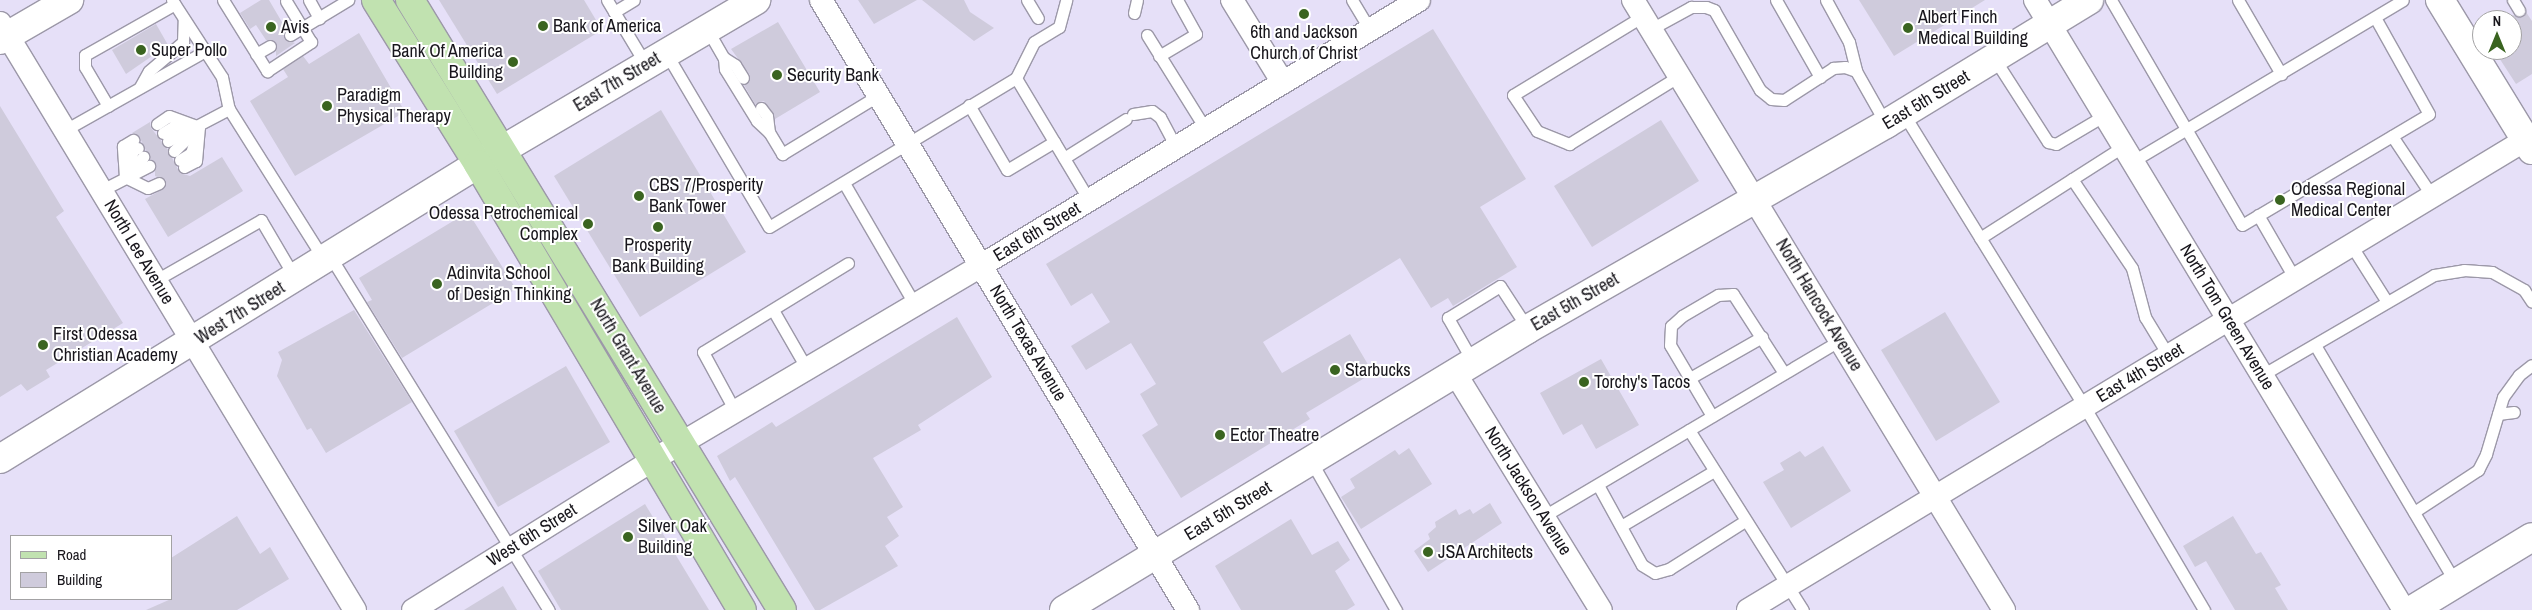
<!DOCTYPE html>
<style>
body{margin:0}
#map{position:relative;width:2532px;height:610px;overflow:hidden;background:#f0ecfd;font-family:"Archivo Narrow",sans-serif}
div>[style]{position:absolute}
[style*='--x']{left:calc(var(--x)*1px);top:calc(var(--y)*1px);width:calc(var(--w)*1px);rotate:calc(var(--a)*1deg)}
.built>*{inset:0;background:#e6e0f8}
.building>*{inset:0;background:#cfcbdc}
.roads{filter:drop-shadow(1px 0 #9c98a8) drop-shadow(-1px 0 #9c98a8) drop-shadow(0 1px #9c98a8) drop-shadow(0 -1px #9c98a8)}
.lane>*{height:11px;margin:-5.5px;padding:0 5.5px;transform-origin:5.5px;border-radius:5.5px;background:#fff}
.street>*{height:22px;margin:-11px;padding:0 11px;transform-origin:11px;border-radius:11px;background:#fff}
.secondary>*{height:28px;margin:-14px;padding:0 14px;transform-origin:14px;border-radius:14px;background:#fff}
.primary>*{height:28px;margin:-14px;padding:0 14px;transform-origin:14px;border-radius:14px;background:#c1e2b0}
.dots>*{width:14px;height:14px;translate:-50% -50%;box-sizing:border-box;border:2px solid #fff;border-radius:50%}
span{translate:-50% -50%;white-space:nowrap;text-align:center;line-height:1.15;-webkit-text-stroke:4px #fff;paint-order:stroke}
.poi-label{font-size:18px;color:#18161c}
.left{translate:0 -50%;text-align:left}
.right{translate:-100% -50%;text-align:right}
.street-label{font-size:18px;color:#18161c}
.legend{position:absolute;left:10px;top:535px;width:162px;height:65px;box-sizing:border-box;background:#fff;border:1px solid #a3a2a4;margin:0;padding:6px 9px;list-style:none;font-size:15px;color:#18161c}
.legend li{display:flex;align-items:center;gap:10px;height:25px}
.legend b{width:25px;border:1px solid #a3a2a4}
.north{position:absolute;left:2472px;top:10px;width:50px;height:50px;box-sizing:border-box;background:#fff;border:1px solid #a3a2a4;border-radius:50%;rotate:0deg;font-size:14px;font-weight:700;line-height:20px;text-align:center;color:#18161c}
.north::after{content:'';display:block;margin:auto;width:18px;height:22px;background:#3a6420;clip-path:polygon(50% 0,100% 100%,50% 72%,0 100%)}
</style>
<div id="map">
<div class="built">
<i style="clip-path:polygon(evenodd,0 0,2532px 0,2532px 610px,0 610px,0 0,2482px 20px,2512px 20px,2512px 50px,2482px 50px,2482px 20px,0 0,11px 536px,171px 536px,171px 599px,11px 599px,11px 536px)"></i>
</div>
<div class="building">
<i style="clip-path:polygon(261px 0,269px 0,286px 29px,284px 39px,295px 43px,276px 56px,276px 42px,266px 40px,256px 25px,250px 29px,240px 13px)"></i>
<i style="clip-path:polygon(439px 0,584px 0,602px 30px,497px 94px)"></i>
<i style="clip-path:polygon(858px 0,917px 0,874px 24px)"></i>
<i style="clip-path:polygon(922px 0,964px 0,970px 12px,994px 28px,974px 41px)"></i>
<i style="clip-path:polygon(1859px 0,1985px 0,1894px 56px)"></i>
<i style="clip-path:polygon(2526px 12px,2532px 21px,2532px 74px,2516px 84px,2494px 50px,2512px 50px,2512px 15px,2520px 17px)"></i>
<i style="clip-path:polygon(778px 22px,820px 92px,775px 119px,764px 101px,755px 104px,744px 85px,750px 81px,750px 75px,731px 49px)"></i>
<i style="clip-path:polygon(156px 24px,168px 45px,126px 74px,112px 50px)"></i>
<i style="clip-path:polygon(1433px 29px,1526px 179px,1480px 207px,1517px 267px,1453px 306px,1448px 298px,1431px 308px,1400px 258px,1263px 342px,1282px 373px,1350px 334px,1373px 373px,1306px 413px,1310px 419px,1181px 498px,1142px 435px,1158px 425px,1140px 394px,1156px 384px,1131px 343px,1086px 370px,1071px 346px,1110px 322px,1092px 293px,1071px 306px,1046px 264px)"></i>
<i style="clip-path:polygon(359px 33px,405px 112px,295px 176px,250px 101px,288px 77px,283px 69px,303px 56px,309px 64px)"></i>
<i style="clip-path:polygon(0 106px,64px 211px,56px 217px,123px 323px,46px 370px,50px 377px,27px 391px,21px 384px,0 397px)"></i>
<i style="clip-path:polygon(661px 110px,746px 252px,640px 317px,554px 176px)"></i>
<i style="clip-path:polygon(1661px 120px,1699px 181px,1592px 247px,1554px 186px)"></i>
<i style="clip-path:polygon(150px 122px,151px 128px,167px 148px,180px 173px,190px 176px,222px 157px,243px 191px,168px 237px,145px 199px,165px 188px,166px 180px,155px 176px,155px 162px,150px 159px,139px 136px,132px 133px)"></i>
<i style="clip-path:polygon(468px 212px,516px 289px,402px 358px,367px 302px,372px 300px,359px 278px)"></i>
<i style="clip-path:polygon(354px 310px,412px 402px,326px 453px,311px 428px,307px 430px,277px 376px,282px 360px,278px 352px)"></i>
<i style="clip-path:polygon(1945px 312px,2000px 402px,1936px 441px,1881px 350px)"></i>
<i style="clip-path:polygon(957px 317px,992px 377px,918px 425px,921px 430px,873px 458px,903px 507px,887px 517px,899px 536px,885px 546px,898px 566px,820px 610px,815px 610px,735px 477px,730px 481px,717px 456px,772px 422px,776px 427px)"></i>
<i style="clip-path:polygon(1601px 359px,1639px 425px,1596px 449px,1582px 424px,1563px 435px,1540px 393px)"></i>
<i style="clip-path:polygon(566px 366px,610px 442px,498px 507px,454px 431px)"></i>
<i style="clip-path:polygon(1823px 446px,1851px 491px,1791px 528px,1763px 482px,1784px 470px,1780px 463px,1800px 451px,1805px 457px)"></i>
<i style="clip-path:polygon(1409px 448px,1432px 484px,1361px 529px,1341px 497px,1355px 488px,1350px 479px,1395px 450px,1399px 455px)"></i>
<i style="clip-path:polygon(1490px 503px,1502px 523px,1428px 572px,1414px 551px,1430px 539px,1428px 534px,1436px 527px,1435px 522px,1456px 509px,1459px 515px,1470px 509px,1473px 514px)"></i>
<i style="clip-path:polygon(645px 504px,709px 610px,561px 610px,538px 571px)"></i>
<i style="clip-path:polygon(237px 516px,260px 554px,270px 547px,289px 579px,237px 610px,146px 610px,171px 599px,171px 558px)"></i>
<i style="clip-path:polygon(2233px 516px,2256px 554px,2261px 552px,2281px 585px,2275px 588px,2288px 610px,2235px 610px,2206px 561px,2195px 567px,2183px 546px)"></i>
<i style="clip-path:polygon(1291px 519px,1312px 555px,1338px 541px,1350px 560px,1335px 571px,1355px 605px,1347px 610px,1241px 610px,1215px 566px)"></i>
<i style="clip-path:polygon(503px 586px,517px 610px,464px 610px)"></i>
</div>
<div class="roads">
<div class="lane">
<i style="--x:172;--y:0;--w:92;--a:57"></i>
<i style="--x:222;--y:77;--w:33;--a:78"></i>
<i style="--x:229;--y:109;--w:178;--a:57.8"></i>
<i style="--x:223;--y:0;--w:84;--a:58.2"></i>
<i style="--x:267;--y:71;--w:53;--a:-33.4"></i>
<i style="--x:311;--y:42;--w:48;--a:-121.4"></i>
<i style="--x:309;--y:0;--w:21;--a:61"></i>
<i style="--x:607;--y:0;--w:76;--a:59"></i>
<i style="--x:1027;--y:0;--w:21;--a:59"></i>
<i style="--x:1352;--y:0;--w:35;--a:59"></i>
<i style="--x:1776;--y:0;--w:89;--a:60.3"></i>
<i style="--x:1826;--y:0;--w:48;--a:61.3"></i>
<i style="--x:1849;--y:42;--w:30;--a:76"></i>
<i style="--x:2111;--y:0;--w:260;--a:59.8"></i>
<i style="--x:2242;--y:225;--w:217;--a:-30.7"></i>
<i style="--x:2429;--y:114;--w:109;--a:-119.2"></i>
<i style="--x:2238;--y:0;--w:86;--a:59.8"></i>
<i style="--x:2513;--y:0;--w:12;--a:59"></i>
<i style="--x:614;--y:12;--w:23;--a:-31"></i>
<i style="--x:1134;--y:13;--w:13;--a:-77"></i>
<i style="--x:1643;--y:16;--w:152;--a:148.7"></i>
<i style="--x:1513;--y:95;--w:43;--a:56.3"></i>
<i style="--x:1537;--y:131;--w:35;--a:22"></i>
<i style="--x:1569;--y:144;--w:129;--a:-31.7"></i>
<i style="--x:707;--y:29;--w:34;--a:60"></i>
<i style="--x:724;--y:58;--w:11;--a:85"></i>
<i style="--x:725;--y:69;--w:61;--a:58.4"></i>
<i style="--x:757;--y:121;--w:16;--a:43"></i>
<i style="--x:769;--y:132;--w:26;--a:59"></i>
<i style="--x:782;--y:154;--w:114;--a:-31.3"></i>
<i style="--x:1651;--y:29;--w:46;--a:-28.8"></i>
<i style="--x:1691;--y:7;--w:15;--a:0"></i>
<i style="--x:1706;--y:7;--w:9;--a:21"></i>
<i style="--x:1714;--y:10;--w:92;--a:60.1"></i>
<i style="--x:1760;--y:90;--w:14;--a:39"></i>
<i style="--x:1771;--y:99;--w:13;--a:4"></i>
<i style="--x:1784;--y:100;--w:59;--a:-33.1"></i>
<i style="--x:1833;--y:68;--w:12;--a:-5"></i>
<i style="--x:1845;--y:67;--w:12;--a:20"></i>
<i style="--x:1856;--y:71;--w:61;--a:60.5"></i>
<i style="--x:290;--y:35;--w:68;--a:-31.1"></i>
<i style="--x:1147;--y:35;--w:110;--a:58.1"></i>
<i style="--x:666;--y:53;--w:202;--a:59.4"></i>
<i style="--x:769;--y:227;--w:288;--a:-31.1"></i>
<i style="--x:1016;--y:78;--w:40;--a:-63.4"></i>
<i style="--x:1034;--y:42;--w:29;--a:-31"></i>
<i style="--x:1059;--y:27;--w:28;--a:-75"></i>
<i style="--x:256;--y:54;--w:16;--a:-30"></i>
<i style="--x:1159;--y:56;--w:43;--a:-30.7"></i>
<i style="--x:1196;--y:34;--w:39;--a:-119"></i>
<i style="--x:724;--y:58;--w:13;--a:32"></i>
<i style="--x:735;--y:65;--w:15;--a:58"></i>
<i style="--x:1994;--y:58;--w:100;--a:57.3"></i>
<i style="--x:2048;--y:142;--w:8;--a:14"></i>
<i style="--x:2056;--y:144;--w:57;--a:-30.6"></i>
<i style="--x:1016;--y:78;--w:142;--a:59.1"></i>
<i style="--x:140;--y:87;--w:18;--a:-61"></i>
<i style="--x:149;--y:71;--w:45;--a:-40.5"></i>
<i style="--x:183;--y:42;--w:23;--a:-88"></i>
<i style="--x:969;--y:105;--w:75;--a:59.7"></i>
<i style="--x:1007;--y:170;--w:55;--a:-30.8"></i>
<i style="--x:108;--y:106;--w:45;--a:-120.5"></i>
<i style="--x:85;--y:67;--w:12;--a:-90"></i>
<i style="--x:85;--y:55;--w:103;--a:-29.5"></i>
<i style="--x:761;--y:108;--w:10;--a:53"></i>
<i style="--x:767;--y:116;--w:16;--a:83"></i>
<i style="--x:1903;--y:113;--w:344;--a:58.3"></i>
<i style="--x:2084;--y:406;--w:237;--a:59.5"></i>
<i style="--x:1133;--y:114;--w:19;--a:-9"></i>
<i style="--x:1152;--y:111;--w:10;--a:37"></i>
<i style="--x:1160;--y:117;--w:34;--a:62"></i>
<i style="--x:157;--y:124;--w:14;--a:-34"></i>
<i style="--x:169;--y:116;--w:32;--a:20"></i>
<i style="--x:65;--y:130;--w:161;--a:-29.4"></i>
<i style="--x:163;--y:133;--w:15;--a:-32"></i>
<i style="--x:176;--y:125;--w:11;--a:5"></i>
<i style="--x:2392;--y:136;--w:72;--a:56.3"></i>
<i style="--x:168;--y:141;--w:69;--a:-27.7"></i>
<i style="--x:174;--y:151;--w:30;--a:-44"></i>
<i style="--x:1064;--y:158;--w:73;--a:-32.2"></i>
<i style="--x:180;--y:160;--w:13;--a:-32"></i>
<i style="--x:191;--y:153;--w:13;--a:-72"></i>
<i style="--x:2133;--y:161;--w:314;--a:-30.8"></i>
<i style="--x:184;--y:167;--w:13;--a:-27"></i>
<i style="--x:196;--y:161;--w:34;--a:-85"></i>
<i style="--x:127;--y:170;--w:21;--a:-73"></i>
<i style="--x:133;--y:150;--w:5;--a:-22"></i>
<i style="--x:129;--y:172;--w:21;--a:-47"></i>
<i style="--x:125;--y:177;--w:31;--a:-94"></i>
<i style="--x:123;--y:146;--w:12;--a:-31"></i>
<i style="--x:125;--y:177;--w:25;--a:26"></i>
<i style="--x:148;--y:188;--w:12;--a:-24"></i>
<i style="--x:2072;--y:179;--w:107;--a:56"></i>
<i style="--x:2132;--y:268;--w:51;--a:75.1"></i>
<i style="--x:2145;--y:317;--w:44;--a:58.8"></i>
<i style="--x:844;--y:183;--w:141;--a:59.8"></i>
<i style="--x:102;--y:190;--w:53;--a:-27.1"></i>
<i style="--x:2258;--y:215;--w:74;--a:60"></i>
<i style="--x:1980;--y:238;--w:171;--a:-32.6"></i>
<i style="--x:2351;--y:245;--w:67;--a:57.7"></i>
<i style="--x:330;--y:256;--w:416;--a:58.3"></i>
<i style="--x:156;--y:280;--w:121;--a:-29.7"></i>
<i style="--x:261;--y:220;--w:67;--a:59.6"></i>
<i style="--x:773;--y:310;--w:68;--a:60"></i>
<i style="--x:2315;--y:345;--w:277;--a:59.4"></i>
<i style="--x:1473;--y:362;--w:51;--a:-119.6"></i>
<i style="--x:1448;--y:318;--w:61;--a:-31.6"></i>
<i style="--x:1500;--y:286;--w:51;--a:56.9"></i>
<i style="--x:2262;--y:375;--w:199;--a:-30.2"></i>
<i style="--x:2434;--y:275;--w:30;--a:-9"></i>
<i style="--x:2464;--y:270;--w:28;--a:4"></i>
<i style="--x:2492;--y:272;--w:37;--a:29"></i>
<i style="--x:2524;--y:290;--w:14;--a:56"></i>
<i style="--x:1690;--y:378;--w:83;--a:-29.7"></i>
<i style="--x:735;--y:411;--w:67;--a:-118.5"></i>
<i style="--x:703;--y:352;--w:170;--a:-31.5"></i>
<i style="--x:2498;--y:414;--w:16;--a:-7"></i>
<i style="--x:1712;--y:416;--w:82;--a:-120.6"></i>
<i style="--x:1670;--y:345;--w:19;--a:-87"></i>
<i style="--x:1671;--y:326;--w:15;--a:-42"></i>
<i style="--x:1682;--y:316;--w:42;--a:-30.3"></i>
<i style="--x:1718;--y:295;--w:15;--a:-4"></i>
<i style="--x:1733;--y:294;--w:94;--a:57.2"></i>
<i style="--x:1689;--y:430;--w:213;--a:57.7"></i>
<i style="--x:1311;--y:461;--w:172;--a:60.3"></i>
<i style="--x:1598;--y:485;--w:91;--a:61.2"></i>
<i style="--x:1642;--y:565;--w:15;--a:32"></i>
<i style="--x:1655;--y:573;--w:15;--a:-16"></i>
<i style="--x:1669;--y:569;--w:90;--a:-32.3"></i>
<i style="--x:2414;--y:512;--w:77;--a:-33.3"></i>
<i style="--x:2478;--y:470;--w:18;--a:-63"></i>
<i style="--x:2486;--y:454;--w:59;--a:-73.4"></i>
<i style="--x:2503;--y:397;--w:27;--a:-54"></i>
<i style="--x:2519;--y:375;--w:16;--a:-38"></i>
<i style="--x:1544;--y:516;--w:344;--a:-30.7"></i>
<i style="--x:1621;--y:526;--w:108;--a:-30.6"></i>
</div>
<div class="street">
<i style="--x:821;--y:0;--w:712;--a:58.97"></i>
<i style="--x:1232;--y:0;--w:97;--a:58.4"></i>
<i style="--x:1633;--y:0;--w:714;--a:58.69"></i>
<i style="--x:2035;--y:0;--w:713;--a:58.83"></i>
<i style="--x:0;--y:23;--w:686;--a:58.84"></i>
<i style="--x:1455;--y:373;--w:278;--a:58.4"></i>
<i style="--x:413;--y:610;--w:281;--a:-32"></i>
<i style="--x:651;--y:461;--w:385;--a:-30.6"></i>
<i style="--x:982;--y:265;--w:511;--a:-31.23"></i>
<i style="--x:1748;--y:610;--w:916;--a:-31.16"></i>
</div>
<div class="secondary">
<i style="--x:2440;--y:0;--w:176;--a:58.5"></i>
<i style="--x:0;--y:40;--w:80;--a:-30.1"></i>
<i style="--x:0;--y:459;--w:562;--a:-31.68"></i>
<i style="--x:478;--y:164;--w:323;--a:-30.5"></i>
<i style="--x:1064;--y:610;--w:542;--a:-31.2"></i>
<i style="--x:1528;--y:329;--w:413;--a:-29.8"></i>
<i style="--x:1886;--y:124;--w:238;--a:-31.4"></i>
<i style="--x:2412;--y:610;--w:140;--a:-31.3"></i>
</div>
<div class="primary">
<i style="--x:376;--y:0;--w:193;--a:58.1"></i>
<i style="--x:478;--y:164;--w:518;--a:59.38"></i>
<i style="--x:410;--y:0;--w:714;--a:58.62"></i>
</div>
</div>
<div class="dots">
<i style="left:1304px;top:14px;background:#3a6420"></i>
<i style="left:543px;top:26px;background:#3a6420"></i>
<i style="left:271px;top:27px;background:#3a6420"></i>
<i style="left:1908px;top:28px;background:#3a6420"></i>
<i style="left:141px;top:50px;background:#3a6420"></i>
<i style="left:513px;top:62px;background:#3a6420"></i>
<i style="left:777px;top:75px;background:#3a6420"></i>
<i style="left:327px;top:106px;background:#3a6420"></i>
<i style="left:639px;top:196px;background:#3a6420"></i>
<i style="left:2280px;top:200px;background:#3a6420"></i>
<i style="left:588px;top:224px;background:#3a6420"></i>
<i style="left:658px;top:227px;background:#3a6420"></i>
<i style="left:437px;top:284px;background:#3a6420"></i>
<i style="left:43px;top:345px;background:#3a6420"></i>
<i style="left:1335px;top:370px;background:#3a6420"></i>
<i style="left:1584px;top:382px;background:#3a6420"></i>
<i style="left:1220px;top:435px;background:#3a6420"></i>
<i style="left:628px;top:537px;background:#3a6420"></i>
<i style="left:1428px;top:552px;background:#3a6420"></i>
</div>
<div class="poi-label">
<span class="left" style="left:1918px;top:28px">Albert Finch<br>Medical Building</span>
<span class="left" style="left:553px;top:26px">Bank of America</span>
<span class="left" style="left:281px;top:27px">Avis</span>
<span style="left:1304px;top:43px">6th and Jackson<br>Church of Christ</span>
<span class="left" style="left:151px;top:50px">Super Pollo</span>
<span class="right" style="left:503px;top:62px">Bank Of America<br>Building</span>
<span class="left" style="left:787px;top:75px">Security Bank</span>
<span class="left" style="left:337px;top:106px">Paradigm<br>Physical Therapy</span>
<span class="left" style="left:649px;top:196px">CBS 7/Prosperity<br>Bank Tower</span>
<span class="left" style="left:2291px;top:200px">Odessa Regional<br>Medical Center</span>
<span class="right" style="left:578px;top:224px">Odessa Petrochemical<br>Complex</span>
<span style="left:658px;top:256px">Prosperity<br>Bank Building</span>
<span class="left" style="left:447px;top:284px">Adinvita School<br>of Design Thinking</span>
<span class="left" style="left:53px;top:345px">First Odessa<br>Christian Academy</span>
<span class="left" style="left:1345px;top:370px">Starbucks</span>
<span class="left" style="left:1594px;top:382px">Torchy's Tacos</span>
<span class="left" style="left:1230px;top:435px">Ector Theatre</span>
<span class="left" style="left:638px;top:537px">Silver Oak<br>Building</span>
<span class="left" style="left:1438px;top:552px">JSA Architects</span>
</div>
<div class="street-label">
<span style="left:617px;top:82px;rotate:-31deg">East 7th Street</span>
<span style="left:1926px;top:100px;rotate:-31deg">East 5th Street</span>
<span style="left:1037px;top:232px;rotate:-31deg">East 6th Street</span>
<span style="left:139px;top:252px;rotate:59deg">North Lee Avenue</span>
<span style="left:1575px;top:302px;rotate:-30deg">East 5th Street</span>
<span style="left:1819px;top:305px;rotate:59deg">North Hancock Avenue</span>
<span style="left:240px;top:313px;rotate:-32deg">West 7th Street</span>
<span style="left:2227px;top:317px;rotate:59deg">North Tom Green Avenue</span>
<span style="left:1028px;top:343px;rotate:59deg">North Texas Avenue</span>
<span style="left:628px;top:356px;rotate:59deg">North Grant Avenue</span>
<span style="left:2140px;top:373px;rotate:-31deg">East 4th Street</span>
<span style="left:1528px;top:491px;rotate:58deg">North Jackson Avenue</span>
<span style="left:1228px;top:511px;rotate:-31deg">East 5th Street</span>
<span style="left:532px;top:535px;rotate:-32deg">West 6th Street</span>
</div>
<ul class="legend">
<li><b style="height:6px;background:#c1e2b0"></b>Road</li>
<li><b style="height:14px;background:#cfcbdc"></b>Building</li>
</ul>
<div class="north">N</div>
</div>
